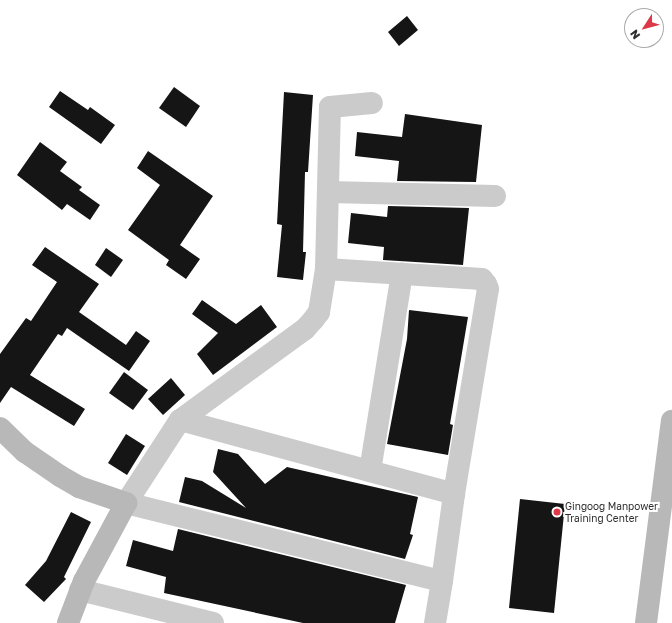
<!DOCTYPE html>
<style>
body{margin:0}
#map{position:relative;width:672px;height:623px;overflow:hidden;background:#fff;font-family:"Golos Text",sans-serif}
div>[style]{position:absolute}
[style*='--x']{left:calc(var(--x)*1px);top:calc(var(--y)*1px);width:calc(var(--w)*1px);rotate:calc(var(--a)*1deg)}
.building>*{inset:0;background:#151515}
.street>*{height:22px;margin:-11px;padding:0 11px;transform-origin:11px;border-radius:11px;background:#cbcbcb}
.secondary>*{height:22px;margin:-11px;padding:0 11px;transform-origin:11px;border-radius:11px;background:#b8b8b8}
.dots>*{width:11px;height:11px;translate:-50% -50%;box-sizing:border-box;border:2px solid #fff;border-radius:50%}
span{translate:-50% -50%;white-space:nowrap;text-align:center;line-height:1.15;-webkit-text-stroke:4px #fff;paint-order:stroke}
.poi-label{font-size:10px;color:#2e2e2e}
.left{translate:0 -50%;text-align:left}
.north{position:absolute;left:624px;top:8px;width:40px;height:40px;box-sizing:border-box;background:#fff;border:1px solid #ababab;border-radius:50%;rotate:234deg;font-size:11px;font-weight:700;line-height:16px;text-align:center;color:#2e2e2e}
.north::after{content:'';display:block;margin:auto;width:14px;height:18px;background:#dc3847;clip-path:polygon(50% 0,100% 100%,50% 72%,0 100%)}
</style>
<div id="map">
<div class="building">
<i style="clip-path:polygon(407px 16px,418px 30px,399px 46px,388px 32px)"></i>
<i style="clip-path:polygon(174px 87px,200px 106px,186px 127px,159px 108px)"></i>
<i style="clip-path:polygon(60px 91px,88px 110px,90px 107px,115px 125px,101px 144px,49px 107px)"></i>
<i style="clip-path:polygon(284px 92px,313px 95px,308px 172px,305px 172px,303px 252px,306px 252px,303px 280px,277px 277px,282px 225px,277px 224px)"></i>
<i style="clip-path:polygon(405px 114px,482px 125px,476px 182px,397px 181px,399px 161px,355px 156px,357px 132px,402px 137px)"></i>
<i style="clip-path:polygon(40px 142px,67px 162px,60px 171px,82px 187px,79px 190px,100px 205px,90px 220px,67px 204px,62px 210px,17px 175px)"></i>
<i style="clip-path:polygon(148px 151px,213px 196px,180px 245px,200px 259px,186px 279px,166px 265px,169px 260px,128px 230px,160px 185px,137px 168px)"></i>
<i style="clip-path:polygon(388px 206px,469px 208px,463px 265px,383px 260px,384px 247px,348px 243px,351px 213px,387px 217px)"></i>
<i style="clip-path:polygon(45px 247px,99px 284px,79px 312px,126px 345px,136px 331px,150px 341px,129px 371px,67px 328px,62px 336px,58px 334px,30px 375px,85px 409px,74px 426px,11px 387px,0 403px,0 354px,26px 318px,31px 321px,57px 282px,32px 265px)"></i>
<i style="clip-path:polygon(106px 248px,123px 260px,111px 277px,95px 265px)"></i>
<i style="clip-path:polygon(202px 300px,236px 324px,261px 305px,277px 327px,213px 375px,197px 354px,218px 333px,192px 314px)"></i>
<i style="clip-path:polygon(409px 310px,468px 317px,450px 424px,453px 425px,448px 455px,387px 444px,407px 339px)"></i>
<i style="clip-path:polygon(124px 372px,148px 390px,133px 410px,109px 393px)"></i>
<i style="clip-path:polygon(171px 378px,185px 395px,163px 415px,148px 399px)"></i>
<i style="clip-path:polygon(126px 434px,145px 446px,127px 475px,108px 463px)"></i>
<i style="clip-path:polygon(218px 449px,238px 454px,265px 484px,287px 467px,418px 497px,410px 534px,413px 535px,405px 559px,179px 502px,185px 477px,202px 481px,246px 508px,213px 472px)"></i>
<i style="clip-path:polygon(520px 499px,565px 504px,554px 613px,509px 608px)"></i>
<i style="clip-path:polygon(71px 512px,91px 522px,64px 577px,66px 579px,44px 602px,25px 585px,46px 561px)"></i>
<i style="clip-path:polygon(178px 529px,406px 585px,395px 623px,303px 623px,164px 593px,166px 577px,126px 566px,133px 540px,173px 551px)"></i>
</div>
<div class="street">
<i style="--x:329;--y:192;--w:166;--a:1.4"></i>
<i style="--x:326;--y:269;--w:162;--a:-88.6"></i>
<i style="--x:330;--y:107;--w:42;--a:-5.4"></i>
<i style="--x:180;--y:420;--w:284;--a:15.1"></i>
<i style="--x:370;--y:471;--w:200;--a:-80.8"></i>
<i style="--x:80;--y:590;--w:137;--a:13.9"></i>
<i style="--x:435;--y:623;--w:43;--a:-80.5"></i>
<i style="--x:442;--y:581;--w:88;--a:-82.1"></i>
<i style="--x:454;--y:494;--w:208;--a:-80.6"></i>
<i style="--x:488;--y:289;--w:5;--a:-112"></i>
<i style="--x:486;--y:284;--w:6;--a:-129"></i>
<i style="--x:482;--y:279;--w:156;--a:-176.3"></i>
<i style="--x:326;--y:269;--w:44;--a:99.2"></i>
<i style="--x:319;--y:312;--w:9;--a:126"></i>
<i style="--x:314;--y:319;--w:13;--a:132"></i>
<i style="--x:305;--y:329;--w:155;--a:143.9"></i>
<i style="--x:180;--y:420;--w:99;--a:123"></i>
<i style="--x:126;--y:503;--w:325;--a:13.9"></i>
</div>
<div class="secondary">
<i style="--x:0;--y:428;--w:35;--a:44"></i>
<i style="--x:25;--y:452;--w:42;--a:34.4"></i>
<i style="--x:60;--y:476;--w:22;--a:30"></i>
<i style="--x:79;--y:487;--w:50;--a:18.8"></i>
<i style="--x:126;--y:503;--w:89;--a:118.3"></i>
<i style="--x:84;--y:581;--w:45;--a:110.9"></i>
<i style="--x:646;--y:623;--w:204;--a:-82.7"></i>
</div>
<div class="dots">
<i style="left:557px;top:512px;background:#dc3847"></i>
</div>
<div class="poi-label">
<span class="left" style="left:565px;top:512px">Gingoog Manpower<br>Training Center</span>
</div>
<div class="north">N</div>
</div>
